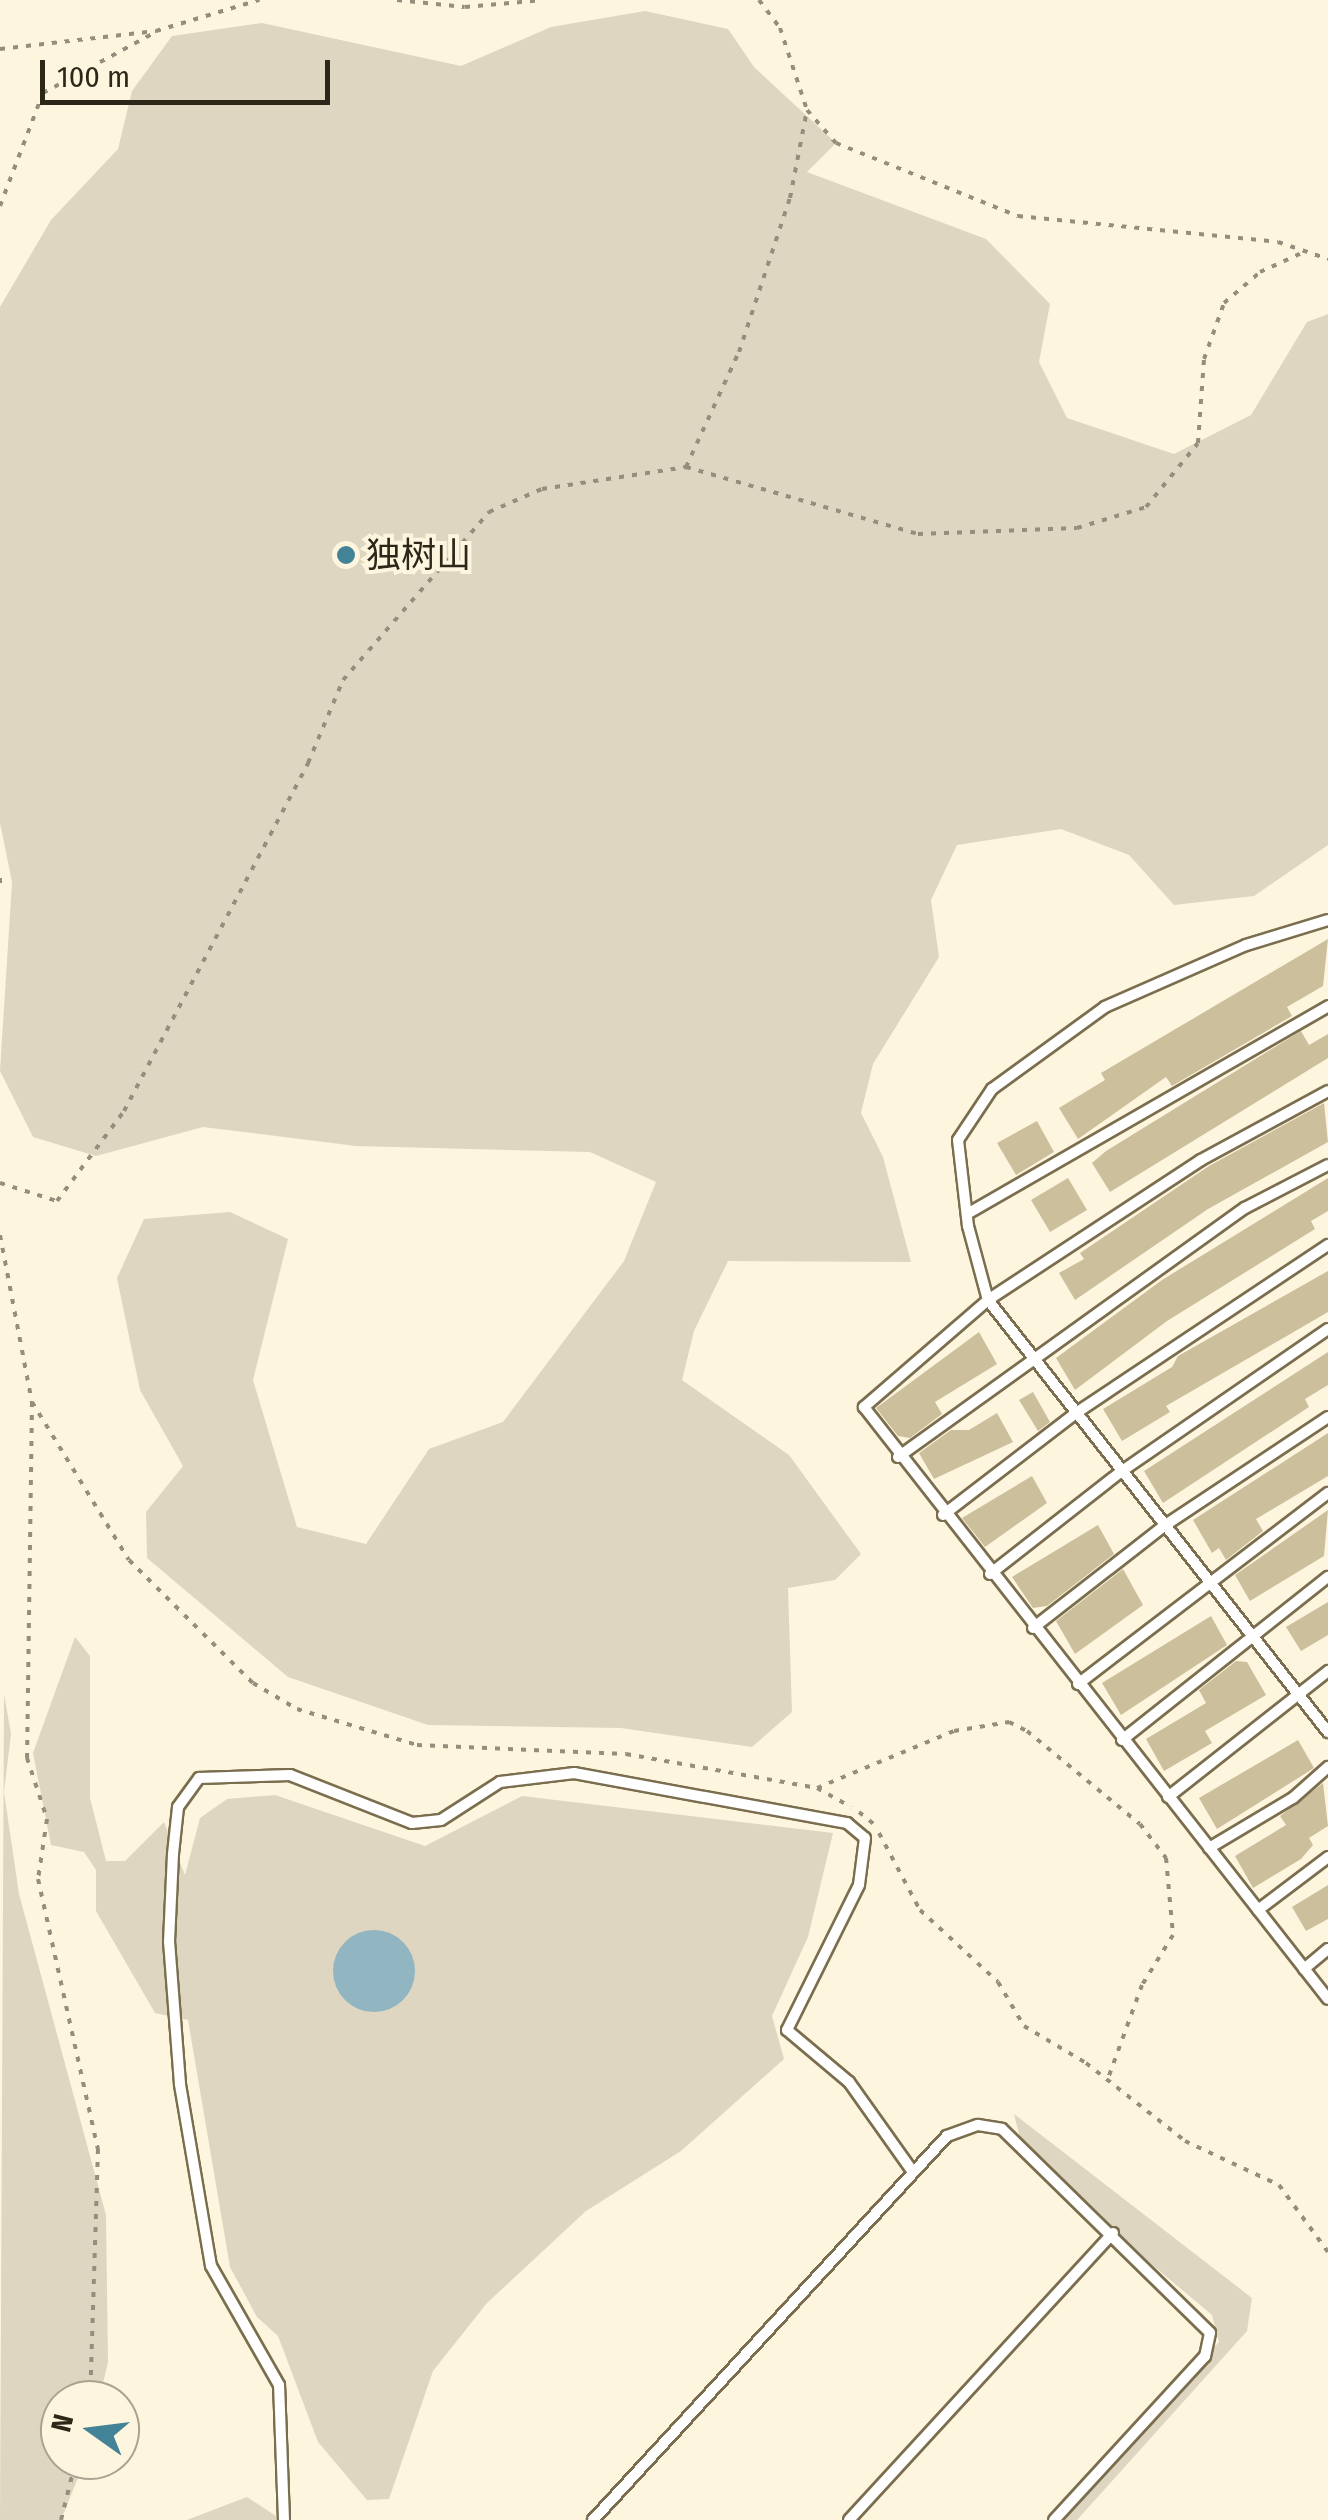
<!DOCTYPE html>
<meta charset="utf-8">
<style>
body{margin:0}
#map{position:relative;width:1328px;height:2520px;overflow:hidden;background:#fef5df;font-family:"Fira Sans Condensed","Noto Sans SC",sans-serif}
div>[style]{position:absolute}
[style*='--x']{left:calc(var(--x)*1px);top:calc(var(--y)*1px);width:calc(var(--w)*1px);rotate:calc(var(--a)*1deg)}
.green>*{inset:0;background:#ded6c0}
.water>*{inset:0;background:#91b5c1}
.round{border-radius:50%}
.building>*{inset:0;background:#ccbf9c}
.path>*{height:4px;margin-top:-2px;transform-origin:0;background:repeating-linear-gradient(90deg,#968e7c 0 5px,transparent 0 13px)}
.roads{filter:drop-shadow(2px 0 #7b6e4e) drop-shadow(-2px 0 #7b6e4e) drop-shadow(0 2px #7b6e4e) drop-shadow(0 -2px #7b6e4e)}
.service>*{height:10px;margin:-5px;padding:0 5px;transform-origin:5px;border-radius:5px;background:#fff}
.dots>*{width:28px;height:28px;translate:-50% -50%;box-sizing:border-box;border:5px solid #fef5df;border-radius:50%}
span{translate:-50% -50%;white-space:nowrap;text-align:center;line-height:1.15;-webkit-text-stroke:8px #fef5df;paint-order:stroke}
.poi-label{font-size:35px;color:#2c2719}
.left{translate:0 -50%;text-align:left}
.north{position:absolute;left:40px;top:2380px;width:100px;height:100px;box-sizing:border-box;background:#fef5df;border:2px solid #aaa390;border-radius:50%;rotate:284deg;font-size:28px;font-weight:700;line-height:40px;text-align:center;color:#2c2719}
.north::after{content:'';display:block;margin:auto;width:35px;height:45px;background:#438397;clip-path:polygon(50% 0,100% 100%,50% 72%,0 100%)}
.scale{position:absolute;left:40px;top:60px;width:290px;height:45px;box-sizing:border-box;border:5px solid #2c2719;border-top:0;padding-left:12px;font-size:30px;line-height:35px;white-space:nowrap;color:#2c2719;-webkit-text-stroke:8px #fef5df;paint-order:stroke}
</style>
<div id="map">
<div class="green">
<i style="clip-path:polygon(645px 11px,728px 29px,754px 67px,836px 143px,807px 172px,986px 239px,1050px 304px,1039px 362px,1067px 418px,1174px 454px,1251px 415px,1307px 322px,1328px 314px,1328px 845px,1254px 896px,1174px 905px,1129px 855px,1061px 829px,957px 845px,931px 900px,939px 957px,873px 1064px,861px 1113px,883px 1157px,911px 1262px,728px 1261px,694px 1331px,682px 1380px,789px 1455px,861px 1554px,835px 1580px,788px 1588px,792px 1712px,752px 1747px,621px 1728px,428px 1725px,288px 1677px,147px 1558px,146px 1512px,183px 1466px,140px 1390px,117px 1278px,144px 1219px,230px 1212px,288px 1239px,253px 1380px,297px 1527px,366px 1544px,429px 1449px,503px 1422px,624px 1261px,656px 1182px,590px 1152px,356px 1146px,203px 1127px,96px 1156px,33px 1137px,0 1071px,12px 882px,0 823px,0 307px,51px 220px,118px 149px,132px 91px,172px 36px,262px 23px,461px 66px,551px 27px)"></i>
<i style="clip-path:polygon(75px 1637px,90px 1656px,90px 1798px,106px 1861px,125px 1861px,164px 1822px,185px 1875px,200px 1818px,227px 1799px,275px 1795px,425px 1846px,522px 1796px,833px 1833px,808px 1937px,772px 2016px,784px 2059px,681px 2151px,586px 2211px,487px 2303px,433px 2371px,389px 2499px,367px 2500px,318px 2442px,278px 2336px,257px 2317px,230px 2267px,188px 2020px,155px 2013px,96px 1911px,96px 1870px,84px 1852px,51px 1845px,33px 1753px)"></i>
<i style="clip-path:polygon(4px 1694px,11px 1734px,4px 1792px,19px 1894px,106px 2215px,108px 2362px,99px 2400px,60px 2400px,60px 2460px,85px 2460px,61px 2520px,0 2520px)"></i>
<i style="clip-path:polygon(1014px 2114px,1252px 2298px,1247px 2331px,1077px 2520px,1058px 2520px,1219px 2342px,1212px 2315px,1025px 2158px)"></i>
<i style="clip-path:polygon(247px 2497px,282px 2520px,187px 2520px)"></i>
</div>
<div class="water">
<i class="round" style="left:333px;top:1930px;width:82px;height:82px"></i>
</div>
<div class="building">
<i style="clip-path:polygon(1328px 939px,1323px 986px,1287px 1007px,1292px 1016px,1172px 1086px,1166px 1077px,1078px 1139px,1059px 1108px,1105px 1080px,1101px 1073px)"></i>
<i style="clip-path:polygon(1301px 1031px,1309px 1045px,1328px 1034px,1328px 1058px,1110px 1192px,1092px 1163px,1106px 1151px)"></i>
<i style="clip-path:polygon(1324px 1103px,1328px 1142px,1208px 1209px,1075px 1300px,1059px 1273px,1084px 1259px,1080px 1253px,1209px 1166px)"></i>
<i style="clip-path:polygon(1037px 1121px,1054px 1152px,1016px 1175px,997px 1143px)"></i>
<i style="clip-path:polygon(1068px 1178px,1087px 1210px,1050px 1232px,1031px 1200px)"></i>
<i style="clip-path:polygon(1328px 1178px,1328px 1211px,1311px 1221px,1315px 1229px,1167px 1321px,1075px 1390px,1056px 1358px,1162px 1280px)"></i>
<i style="clip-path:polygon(1328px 1271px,1328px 1312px,1166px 1406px,1170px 1412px,1122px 1441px,1103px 1409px,1172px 1367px,1178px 1356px)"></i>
<i style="clip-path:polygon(979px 1332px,997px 1364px,935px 1402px,942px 1414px,910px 1438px,898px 1436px,876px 1408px)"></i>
<i style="clip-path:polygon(1328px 1352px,1328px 1385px,1305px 1399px,1309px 1407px,1163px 1503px,1144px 1471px)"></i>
<i style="clip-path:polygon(1033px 1392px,1050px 1422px,1038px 1431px,1019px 1400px)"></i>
<i style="clip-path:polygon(997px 1413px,1013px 1442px,934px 1479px,919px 1453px,951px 1430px,969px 1430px)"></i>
<i style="clip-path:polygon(1328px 1433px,1328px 1476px,1256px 1519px,1263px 1531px,1226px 1560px,1219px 1548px,1212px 1553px,1193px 1520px)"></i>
<i style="clip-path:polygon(1032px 1476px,1047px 1503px,985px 1547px,962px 1518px)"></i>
<i style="clip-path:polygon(1328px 1510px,1324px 1556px,1250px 1601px,1235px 1575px)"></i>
<i style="clip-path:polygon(1098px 1525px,1114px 1554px,1047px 1606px,1033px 1608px,1012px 1577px)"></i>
<i style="clip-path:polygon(1123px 1569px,1143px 1605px,1075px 1654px,1056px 1621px)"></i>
<i style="clip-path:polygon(1328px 1602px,1328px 1635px,1301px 1651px,1286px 1627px)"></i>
<i style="clip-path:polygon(1211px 1616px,1227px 1645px,1121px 1715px,1102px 1683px)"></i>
<i style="clip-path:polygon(1236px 1661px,1247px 1662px,1266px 1695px,1205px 1731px,1212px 1743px,1164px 1771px,1146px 1739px,1206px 1703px,1199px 1690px)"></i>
<i style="clip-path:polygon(1298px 1740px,1314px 1768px,1217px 1829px,1199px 1798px)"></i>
<i style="clip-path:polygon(1323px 1783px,1328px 1826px,1309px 1838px,1313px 1845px,1301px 1859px,1253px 1888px,1235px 1856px,1286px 1825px,1280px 1816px)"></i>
<i style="clip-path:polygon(1328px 1885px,1328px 1919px,1306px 1931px,1292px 1907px)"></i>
</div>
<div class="path">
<i style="--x:397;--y:0;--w:68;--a:5.9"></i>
<i style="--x:465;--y:7;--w:78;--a:-5.1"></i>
<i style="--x:759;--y:0;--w:35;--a:53"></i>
<i style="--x:780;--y:28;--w:86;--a:71.8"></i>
<i style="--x:807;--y:110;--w:44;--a:48.7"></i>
<i style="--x:836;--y:143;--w:196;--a:21.9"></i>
<i style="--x:1018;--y:216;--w:261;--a:5.7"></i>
<i style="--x:1278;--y:242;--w:53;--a:18.8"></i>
<i style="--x:0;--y:49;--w:157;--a:-6.6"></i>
<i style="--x:156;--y:31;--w:108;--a:-16.8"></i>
<i style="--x:0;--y:206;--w:121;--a:-69.2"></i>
<i style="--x:43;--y:93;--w:124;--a:-28.4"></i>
<i style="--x:686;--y:467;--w:241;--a:16.1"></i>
<i style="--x:918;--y:534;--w:159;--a:-2.2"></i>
<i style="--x:1077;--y:528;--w:72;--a:-16.9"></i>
<i style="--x:1146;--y:507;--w:82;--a:-50.9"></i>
<i style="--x:1198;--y:443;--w:84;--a:-85.9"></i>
<i style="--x:1204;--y:359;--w:59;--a:-70.3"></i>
<i style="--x:1224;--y:303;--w:48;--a:-40.7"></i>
<i style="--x:1260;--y:272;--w:51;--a:-24.5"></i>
<i style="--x:0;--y:878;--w:10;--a:90"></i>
<i style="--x:0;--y:1183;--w:60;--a:17.5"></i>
<i style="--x:57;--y:1201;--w:112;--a:-53.3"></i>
<i style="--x:124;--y:1111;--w:394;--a:-62.1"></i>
<i style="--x:308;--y:763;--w:90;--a:-67.1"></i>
<i style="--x:343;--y:680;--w:223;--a:-49"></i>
<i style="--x:489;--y:512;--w:58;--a:-23.5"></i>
<i style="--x:542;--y:489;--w:146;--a:-8.7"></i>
<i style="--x:686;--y:467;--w:127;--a:-65.3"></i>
<i style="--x:739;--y:352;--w:162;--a:-71.7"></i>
<i style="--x:790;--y:198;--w:90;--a:-79.1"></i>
<i style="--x:0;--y:1235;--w:170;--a:79.2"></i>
<i style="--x:32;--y:1402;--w:356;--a:90.8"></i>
<i style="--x:27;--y:1758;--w:64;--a:71.8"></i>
<i style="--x:47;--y:1819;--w:61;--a:98.5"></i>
<i style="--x:38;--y:1879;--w:277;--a:77.5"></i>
<i style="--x:98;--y:2149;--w:251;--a:91.8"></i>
<i style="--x:32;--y:1402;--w:185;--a:58.5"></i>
<i style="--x:129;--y:1560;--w:175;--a:44.8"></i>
<i style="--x:253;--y:1683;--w:51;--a:30.6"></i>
<i style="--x:297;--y:1709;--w:125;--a:16.7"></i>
<i style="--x:417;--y:1745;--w:209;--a:2.5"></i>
<i style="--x:626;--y:1754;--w:194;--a:10.1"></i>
<i style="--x:817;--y:1788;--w:148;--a:-22.6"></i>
<i style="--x:954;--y:1731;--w:56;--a:-9.3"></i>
<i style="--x:1009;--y:1722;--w:20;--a:27"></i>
<i style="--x:1027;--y:1731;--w:146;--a:39.5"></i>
<i style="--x:1140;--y:1824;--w:43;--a:52.6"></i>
<i style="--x:1166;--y:1858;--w:77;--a:84.8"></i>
<i style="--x:1173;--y:1935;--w:59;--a:121.8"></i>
<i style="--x:1142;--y:1985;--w:102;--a:110"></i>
<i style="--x:817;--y:1788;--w:39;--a:29"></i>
<i style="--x:859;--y:1812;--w:21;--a:39"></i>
<i style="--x:879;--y:1833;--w:87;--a:62"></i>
<i style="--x:920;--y:1910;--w:106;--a:42.7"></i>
<i style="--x:998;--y:1982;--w:51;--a:59.4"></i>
<i style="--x:1024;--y:2026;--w:72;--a:30.8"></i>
<i style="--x:1086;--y:2063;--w:126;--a:38.2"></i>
<i style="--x:1185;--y:2141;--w:104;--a:25.1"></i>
<i style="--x:1279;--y:2185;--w:83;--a:53.8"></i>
<i style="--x:61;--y:2520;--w:62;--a:-76"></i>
</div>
<div class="roads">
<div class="service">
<i style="--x:1328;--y:920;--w:86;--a:163"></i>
<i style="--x:1246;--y:945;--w:154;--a:156.3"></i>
<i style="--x:1105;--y:1007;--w:140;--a:144"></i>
<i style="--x:992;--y:1089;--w:61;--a:123.7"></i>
<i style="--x:958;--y:1140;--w:87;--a:83.4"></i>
<i style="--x:968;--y:1226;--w:77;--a:74.9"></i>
<i style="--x:988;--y:1300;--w:550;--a:51.8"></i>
<i style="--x:1328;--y:1091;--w:145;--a:151.5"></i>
<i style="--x:1201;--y:1160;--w:255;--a:146.7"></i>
<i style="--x:988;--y:1300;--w:164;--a:139.2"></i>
<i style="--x:864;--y:1407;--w:752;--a:51.91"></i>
<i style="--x:967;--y:1214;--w:417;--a:-29.9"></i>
<i style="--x:898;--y:1457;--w:427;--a:-35.7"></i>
<i style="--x:1245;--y:1208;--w:93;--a:-27.4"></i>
<i style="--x:943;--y:1515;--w:168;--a:-37.5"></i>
<i style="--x:1076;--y:1413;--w:303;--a:-33.7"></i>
<i style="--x:990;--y:1574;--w:167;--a:-38"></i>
<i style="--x:1122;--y:1471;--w:250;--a:-34.6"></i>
<i style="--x:1033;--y:1628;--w:166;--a:-37.9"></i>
<i style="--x:1164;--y:1526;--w:197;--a:-33.6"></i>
<i style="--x:1078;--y:1684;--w:315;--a:-37.4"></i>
<i style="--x:1122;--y:1740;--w:263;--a:-38.4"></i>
<i style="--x:1168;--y:1797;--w:204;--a:-38.2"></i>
<i style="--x:1209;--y:1848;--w:98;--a:-30.8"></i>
<i style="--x:1293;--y:1798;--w:47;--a:-41.5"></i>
<i style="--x:1258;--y:1910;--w:88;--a:-37.1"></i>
<i style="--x:1304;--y:1969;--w:31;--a:-40"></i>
<i style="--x:284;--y:2520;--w:135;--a:-92.1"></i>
<i style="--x:279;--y:2385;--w:137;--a:-119.7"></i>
<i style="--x:211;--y:2266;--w:185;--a:-99.7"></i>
<i style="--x:180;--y:2084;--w:142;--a:-94.4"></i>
<i style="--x:169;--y:1942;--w:88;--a:-87.4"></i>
<i style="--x:173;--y:1854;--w:47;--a:-83.9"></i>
<i style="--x:178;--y:1807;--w:36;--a:-54"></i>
<i style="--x:199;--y:1778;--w:91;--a:-1.9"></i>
<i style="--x:290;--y:1775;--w:131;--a:21.5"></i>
<i style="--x:412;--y:1823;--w:29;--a:-6"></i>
<i style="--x:441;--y:1820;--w:70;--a:-32.8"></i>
<i style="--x:500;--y:1782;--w:75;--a:-6.9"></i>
<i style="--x:574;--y:1773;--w:278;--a:10.4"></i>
<i style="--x:847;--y:1823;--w:23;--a:40"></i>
<i style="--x:865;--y:1838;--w:47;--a:97.3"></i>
<i style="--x:859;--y:1885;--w:162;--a:116.4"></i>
<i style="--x:787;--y:2030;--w:81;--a:40"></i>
<i style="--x:849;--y:2082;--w:110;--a:54.6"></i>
<i style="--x:593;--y:2520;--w:522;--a:-47.33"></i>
<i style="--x:947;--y:2136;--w:33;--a:-20"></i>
<i style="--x:978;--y:2125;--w:24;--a:9"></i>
<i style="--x:1002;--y:2129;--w:291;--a:44.4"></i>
<i style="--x:1210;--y:2333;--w:24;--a:102"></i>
<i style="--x:1205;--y:2356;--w:223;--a:132.6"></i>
<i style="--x:849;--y:2520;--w:390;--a:-47.4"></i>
</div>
</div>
<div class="dots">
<i style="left:346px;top:555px;background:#438397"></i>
</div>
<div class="poi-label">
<span class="left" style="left:366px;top:555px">独树山</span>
</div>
<div class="north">N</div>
<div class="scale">100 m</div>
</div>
